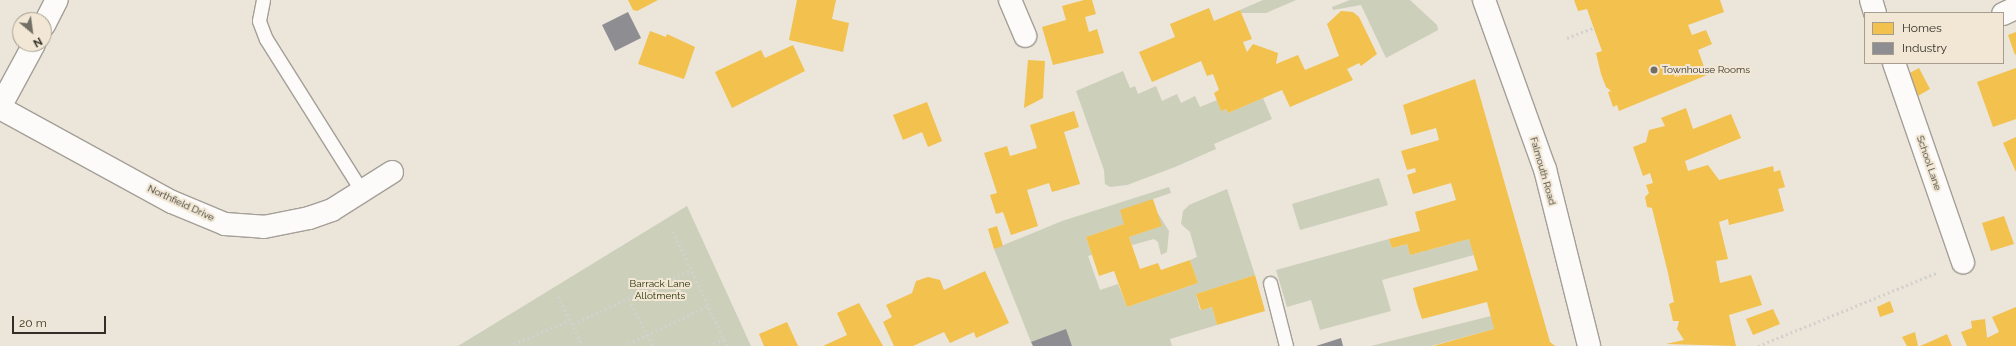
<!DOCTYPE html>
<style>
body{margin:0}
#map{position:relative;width:2016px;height:346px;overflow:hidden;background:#ebe5da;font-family:Raleway,sans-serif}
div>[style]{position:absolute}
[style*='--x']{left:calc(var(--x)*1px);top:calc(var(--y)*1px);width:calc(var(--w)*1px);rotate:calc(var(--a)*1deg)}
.green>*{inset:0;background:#cccfba}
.homes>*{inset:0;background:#f2c14e}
.industry>*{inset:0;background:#8d8d92}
.path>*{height:2.5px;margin-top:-1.25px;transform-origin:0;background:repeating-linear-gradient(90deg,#d2d1ce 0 2px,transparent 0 5px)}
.roads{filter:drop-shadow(1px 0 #a49f97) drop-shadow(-1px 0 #a49f97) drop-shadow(0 1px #a49f97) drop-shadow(0 -1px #a49f97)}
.lane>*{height:13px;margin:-6.5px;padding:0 6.5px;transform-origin:6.5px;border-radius:6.5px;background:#fcfbf9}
.street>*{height:22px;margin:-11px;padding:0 11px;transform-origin:11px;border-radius:11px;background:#fcfbf9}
.secondary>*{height:22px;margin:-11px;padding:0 11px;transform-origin:11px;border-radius:11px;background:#fcfbf9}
.dots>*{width:11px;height:11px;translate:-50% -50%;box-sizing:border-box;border:2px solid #f1e7d4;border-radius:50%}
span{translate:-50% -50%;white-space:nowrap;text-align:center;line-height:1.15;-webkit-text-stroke:4px #f1e7d4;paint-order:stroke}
.poi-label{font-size:10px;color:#332f28}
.left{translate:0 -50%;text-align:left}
.street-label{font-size:10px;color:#332f28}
.park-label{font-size:10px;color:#263105}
.legend{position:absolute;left:1864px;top:12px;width:140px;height:52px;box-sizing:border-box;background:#f1e7d4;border:1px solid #a59d8f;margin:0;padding:5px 7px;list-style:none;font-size:12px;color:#332f28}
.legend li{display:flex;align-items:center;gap:8px;height:20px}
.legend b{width:20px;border:1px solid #a59d8f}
.north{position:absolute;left:12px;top:12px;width:40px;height:40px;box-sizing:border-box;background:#f1e7d4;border:1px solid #a59d8f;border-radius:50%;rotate:151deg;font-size:11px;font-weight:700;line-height:16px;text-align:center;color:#332f28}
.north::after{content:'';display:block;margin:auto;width:14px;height:18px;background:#736f66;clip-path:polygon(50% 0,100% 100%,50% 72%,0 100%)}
.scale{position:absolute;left:12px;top:316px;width:94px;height:18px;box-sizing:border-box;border:2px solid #332f28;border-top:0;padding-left:5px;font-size:12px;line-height:14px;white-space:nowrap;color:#332f28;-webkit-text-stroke:3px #f1e7d4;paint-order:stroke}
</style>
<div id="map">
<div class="green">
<i style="clip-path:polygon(1263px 0,1296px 0,1266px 13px,1241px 13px,1240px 10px)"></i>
<i style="clip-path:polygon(1350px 0,1410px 0,1437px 25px,1438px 30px,1386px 58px,1361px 5px,1333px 10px,1332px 7px)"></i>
<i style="clip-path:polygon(1123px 71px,1130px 88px,1135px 86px,1138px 94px,1156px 86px,1162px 101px,1177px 94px,1181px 103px,1195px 96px,1200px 107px,1217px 100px,1221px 111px,1226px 109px,1228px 113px,1263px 98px,1272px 119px,1214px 144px,1216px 149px,1175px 167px,1127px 185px,1110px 187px,1105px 184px,1104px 170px,1076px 91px)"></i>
<i style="clip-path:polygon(1379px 178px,1388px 205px,1300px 230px,1292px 204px)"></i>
<i style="clip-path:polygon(1169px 187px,1171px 193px,1153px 199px,1124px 224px,1086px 237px,1092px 255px,1088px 256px,1100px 290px,1118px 284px,1127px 307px,1198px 283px,1190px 260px,1197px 257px,1190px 232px,1181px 224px,1183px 211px,1189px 205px,1227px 189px,1255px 275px,1196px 294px,1200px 310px,1212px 307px,1217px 325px,1170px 339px,1172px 346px,1072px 346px,1066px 330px,1031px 342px,994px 249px,1062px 221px)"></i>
<i style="clip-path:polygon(687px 206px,751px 346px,458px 346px)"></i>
<i style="clip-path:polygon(1157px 212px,1169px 231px,1167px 252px,1161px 255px,1158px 242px,1154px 239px,1132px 245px,1129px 237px,1161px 226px)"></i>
<i style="clip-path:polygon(1389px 239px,1392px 248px,1407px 244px,1410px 255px,1469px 239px,1474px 255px,1382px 280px,1391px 311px,1320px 330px,1311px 300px,1287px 307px,1276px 270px)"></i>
<i style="clip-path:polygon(1491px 316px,1494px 329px,1431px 346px,1371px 346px)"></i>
</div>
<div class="homes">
<i style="clip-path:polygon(628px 0,658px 0,637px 11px,633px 10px)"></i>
<i style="clip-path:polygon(797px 0,836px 0,832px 19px,849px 23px,843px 52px,789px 40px)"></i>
<i style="clip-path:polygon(1084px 0,1092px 0,1096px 14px,1085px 17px,1089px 32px,1097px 29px,1104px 53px,1053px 65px,1042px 27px,1066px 20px,1062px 6px)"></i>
<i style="clip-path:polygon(1574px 0,1720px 0,1724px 12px,1688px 25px,1692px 35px,1706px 30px,1712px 44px,1698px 50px,1707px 75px,1619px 111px,1617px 105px,1613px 107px,1608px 92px,1611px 91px,1606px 87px,1601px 74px,1596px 53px,1602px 51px,1587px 9px,1578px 11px)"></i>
<i style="clip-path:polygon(1209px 8px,1214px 21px,1240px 10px,1252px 39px,1243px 42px,1247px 52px,1253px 44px,1278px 53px,1276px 64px,1298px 55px,1305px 70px,1339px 56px,1327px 24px,1341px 11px,1353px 12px,1359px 17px,1377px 54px,1361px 66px,1359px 63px,1347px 69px,1353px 80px,1290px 107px,1282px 90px,1228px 113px,1226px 109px,1221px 111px,1214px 93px,1219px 90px,1213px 74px,1207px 76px,1201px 61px,1152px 82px,1139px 52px,1175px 37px,1170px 24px)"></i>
<i style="clip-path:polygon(650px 31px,666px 37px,667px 34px,695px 47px,684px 79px,638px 64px)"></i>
<i style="clip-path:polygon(2016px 32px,2016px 54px,2015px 55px,2008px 35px)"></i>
<i style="clip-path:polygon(793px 45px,805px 71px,732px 108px,715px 72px,761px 50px,765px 58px)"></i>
<i style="clip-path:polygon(1028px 60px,1045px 61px,1043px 98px,1024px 108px)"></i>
<i style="clip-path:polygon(1919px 68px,1930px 89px,1916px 97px,1906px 75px)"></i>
<i style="clip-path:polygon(2016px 68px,2016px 119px,1993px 127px,1977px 82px)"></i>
<i style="clip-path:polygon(1475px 79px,1550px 342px,1555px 346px,1433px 346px,1494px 329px,1487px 302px,1422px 319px,1417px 304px,1413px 288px,1478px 270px,1469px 239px,1410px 255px,1407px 244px,1392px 248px,1389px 239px,1420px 231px,1415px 212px,1456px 200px,1451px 183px,1413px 194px,1407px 175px,1416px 172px,1415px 168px,1407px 170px,1401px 151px,1439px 140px,1436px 128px,1411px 135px,1403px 105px)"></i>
<i style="clip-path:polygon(927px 102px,942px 141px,928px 147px,922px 132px,903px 140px,893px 115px)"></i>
<i style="clip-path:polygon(1686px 108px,1693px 129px,1731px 114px,1741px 138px,1685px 161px,1688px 171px,1708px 165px,1719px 180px,1773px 166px,1774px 172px,1780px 170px,1785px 187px,1778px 189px,1784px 211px,1729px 225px,1728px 219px,1719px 222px,1728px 259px,1716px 261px,1720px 283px,1751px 275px,1762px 305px,1729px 315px,1736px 346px,1666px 344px,1684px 340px,1677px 329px,1679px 321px,1673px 321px,1669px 304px,1674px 302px,1668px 273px,1652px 208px,1647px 207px,1645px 197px,1649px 193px,1646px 185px,1653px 183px,1650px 173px,1643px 176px,1633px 147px,1646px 142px,1649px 130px,1665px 126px,1661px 118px)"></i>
<i style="clip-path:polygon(1074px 111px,1079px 127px,1064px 132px,1080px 184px,1052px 192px,1049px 183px,1027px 190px,1038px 226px,1011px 235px,1003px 212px,996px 214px,990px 195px,997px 193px,984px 153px,1007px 146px,1010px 156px,1037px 148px,1030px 125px)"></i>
<i style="clip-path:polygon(2016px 137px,2016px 172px,2003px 143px)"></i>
<i style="clip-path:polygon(1153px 199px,1162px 226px,1129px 237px,1140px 269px,1158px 263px,1161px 270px,1190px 260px,1198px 283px,1127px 307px,1114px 271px,1099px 276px,1086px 237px,1124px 224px,1120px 210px)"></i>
<i style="clip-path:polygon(2004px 216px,2014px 244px,1991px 251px,1982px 223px)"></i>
<i style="clip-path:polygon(997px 226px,1003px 246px,994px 249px,988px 229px)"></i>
<i style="clip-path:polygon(985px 271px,1009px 323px,976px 338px,974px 332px,950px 343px,944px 332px,913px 346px,894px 346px,883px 322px,892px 317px,886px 305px,912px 293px,916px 281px,928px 277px,940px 280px,944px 290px)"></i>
<i style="clip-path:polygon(1255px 275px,1265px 311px,1217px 325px,1212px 307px,1201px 310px,1196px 294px)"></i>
<i style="clip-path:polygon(1890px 301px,1894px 312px,1880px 317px,1877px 307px)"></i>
<i style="clip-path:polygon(859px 303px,883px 346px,823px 346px,847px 335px,837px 313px)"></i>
<i style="clip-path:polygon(2016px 307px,2016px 346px,1967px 346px,1961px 332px,1972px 328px,1971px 321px,1985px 319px,1987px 338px,1999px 332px,1992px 317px)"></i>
<i style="clip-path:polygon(1773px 309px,1780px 324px,1753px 335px,1746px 319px)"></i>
<i style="clip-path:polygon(787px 322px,798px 346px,764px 346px,759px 334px)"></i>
<i style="clip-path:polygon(1915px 332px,1918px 346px,1907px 346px,1902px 337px)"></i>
<i style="clip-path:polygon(1947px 334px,1952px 346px,1920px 346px,1934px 340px)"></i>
</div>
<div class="industry">
<i style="clip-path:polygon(628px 12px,641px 38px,615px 51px,602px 25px)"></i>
<i style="clip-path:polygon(1066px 329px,1072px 346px,1033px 346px,1031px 342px)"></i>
<i style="clip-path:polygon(1341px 338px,1343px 346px,1316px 346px)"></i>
</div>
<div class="path">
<i style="--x:1567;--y:38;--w:28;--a:-21"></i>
<i style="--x:673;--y:231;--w:127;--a:64.8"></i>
<i style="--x:558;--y:296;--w:56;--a:63.4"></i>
<i style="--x:629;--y:299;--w:53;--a:62.9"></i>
<i style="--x:573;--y:324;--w:130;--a:-24.6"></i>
<i style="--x:509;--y:346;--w:66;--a:-23.1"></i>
<i style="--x:624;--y:346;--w:93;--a:-25.5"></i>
<i style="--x:709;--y:346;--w:17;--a:-25"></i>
<i style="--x:1758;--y:346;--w:195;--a:-22.3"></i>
</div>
<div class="roads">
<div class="lane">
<i style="--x:263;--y:0;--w:21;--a:101"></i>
<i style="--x:259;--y:21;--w:19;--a:69"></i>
<i style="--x:266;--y:39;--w:178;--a:57.8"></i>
<i style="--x:1270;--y:283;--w:65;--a:75.7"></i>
</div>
<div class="street">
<i style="--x:1010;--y:0;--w:39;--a:67"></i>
<i style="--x:1871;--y:0;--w:14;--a:73"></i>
<i style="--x:2003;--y:14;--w:14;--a:-25"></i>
<i style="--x:44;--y:25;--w:28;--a:-63"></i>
<i style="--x:1894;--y:63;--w:211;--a:70.9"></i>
<i style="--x:0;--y:107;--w:72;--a:-61.6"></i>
<i style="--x:0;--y:108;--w:196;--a:28.7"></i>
<i style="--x:172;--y:202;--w:57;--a:22.5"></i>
<i style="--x:225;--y:224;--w:39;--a:4"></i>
<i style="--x:264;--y:227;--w:46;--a:-11.3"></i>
<i style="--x:309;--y:218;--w:24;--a:-19"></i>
<i style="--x:332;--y:210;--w:71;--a:-32.3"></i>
</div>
<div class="secondary">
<i style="--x:1484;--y:0;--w:180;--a:70.2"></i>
<i style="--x:1545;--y:169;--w:182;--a:76"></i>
</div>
</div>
<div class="dots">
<i style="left:1654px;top:70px;background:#736f66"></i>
</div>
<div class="poi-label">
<span class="left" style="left:1662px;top:70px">Townhouse Rooms</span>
</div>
<div class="street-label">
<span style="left:1929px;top:163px;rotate:71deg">School Lane</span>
<span style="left:1543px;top:171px;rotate:74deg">Falmouth Road</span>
<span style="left:181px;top:203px;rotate:25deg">Northfield Drive</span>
</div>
<div class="park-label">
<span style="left:660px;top:289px">Barrack Lane<br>Allotments</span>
</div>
<ul class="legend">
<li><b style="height:11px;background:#f2c14e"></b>Homes</li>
<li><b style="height:11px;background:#8d8d92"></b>Industry</li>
</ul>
<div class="north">N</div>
<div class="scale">20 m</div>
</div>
